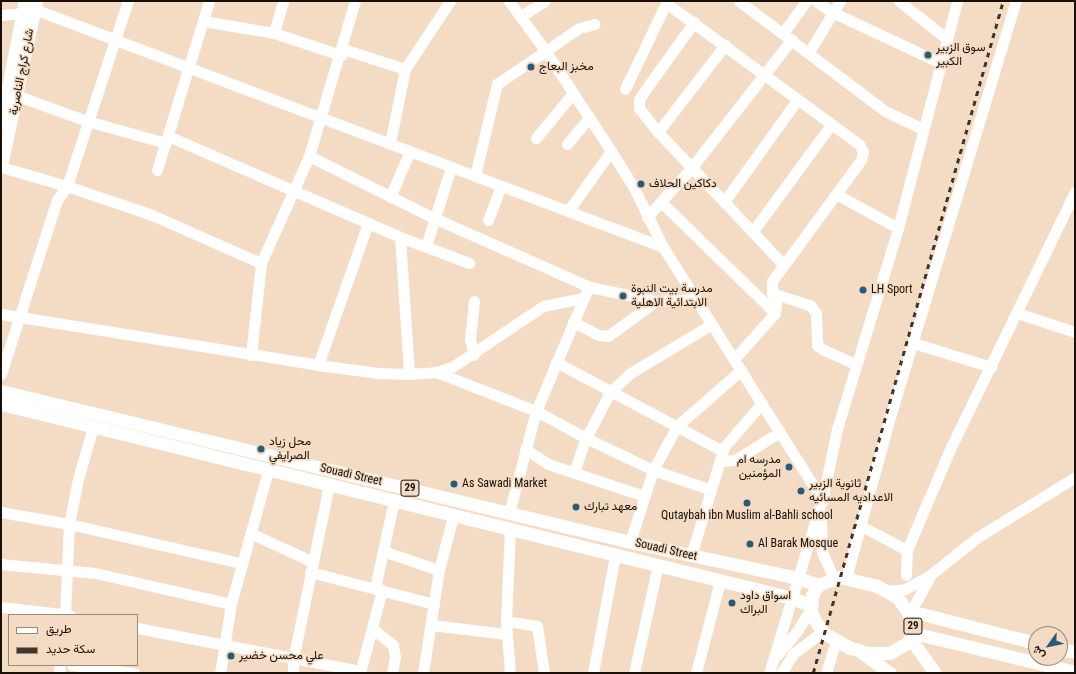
<!DOCTYPE html>
<meta charset="utf-8">
<style>
body{margin:0}
#map{position:relative;width:1076px;height:674px;overflow:hidden;background:#f3dcc3;font-family:"Roboto Condensed",Vazirmatn,sans-serif}
div>[style]{position:absolute}
[style*='--x']{left:calc(var(--x)*1px);top:calc(var(--y)*1px);width:calc(var(--w)*1px);rotate:calc(var(--a)*1deg)}
.minor>*{height:11px;margin:-5.5px;padding:0 5.5px;transform-origin:5.5px;border-radius:5.5px;background:#fff}
.major>*{height:13px;margin:-6.5px;padding:0 6.5px;transform-origin:6.5px;border-radius:6.5px;background:#fff}
.rail>*{height:2.5px;margin-top:-1.25px;transform-origin:0;background:repeating-linear-gradient(90deg,#41362b 0 5px,transparent 0 10px)}
.dots>*{width:11px;height:11px;translate:-50% -50%;box-sizing:border-box;border:2px solid #f3dcc3;border-radius:50%}
span{translate:-50% -50%;white-space:nowrap;text-align:center;line-height:1.15;-webkit-text-stroke:3px #f3dcc3;paint-order:stroke}
.shield-label span{padding:1px 3px;background:#f3dcc3;border:1px solid;border-radius:3px;-webkit-text-stroke-width:0}
.shield-label{font-size:11px;color:#181008;font-weight:700}
.poi-label{font-size:12px;color:#181008}
.left{translate:0 -50%;text-align:left}
.right{translate:-100% -50%;text-align:right}
.street-label{font-size:12px;color:#181008}
.frame{position:absolute;inset:0;border:2px solid #181008;pointer-events:none}
.legend{position:absolute;left:8px;top:614px;width:130px;height:52px;box-sizing:border-box;background:#f3dcc3;border:1px solid #9b8a78;margin:0;padding:5px 7px;list-style:none;font-size:12px;color:#181008}
.legend li{display:flex;align-items:center;gap:8px;height:20px}
.legend b{width:20px;border:1px solid #9b8a78}
.north{position:absolute;left:1028px;top:626px;width:40px;height:40px;box-sizing:border-box;background:#f3dcc3;border:1px solid #9b8a78;border-radius:50%;rotate:237deg;font-size:11px;font-weight:700;line-height:16px;text-align:center;color:#181008}
.north::after{content:'';display:block;margin:auto;width:14px;height:18px;background:#285b78;clip-path:polygon(50% 0,100% 100%,50% 72%,0 100%)}
</style>
<div id="map">
<div class="minor">
<i style="--x:509;--y:1;--w:61;--a:53.7"></i>
<i style="--x:545;--y:50;--w:121;--a:56.8"></i>
<i style="--x:611;--y:151;--w:44;--a:58.1"></i>
<i style="--x:634;--y:188;--w:66;--a:63.8"></i>
<i style="--x:663;--y:247;--w:298;--a:57.8"></i>
<i style="--x:822;--y:499;--w:182;--a:106.9"></i>
<i style="--x:739;--y:1;--w:183;--a:37"></i>
<i style="--x:885;--y:111;--w:42;--a:25.3"></i>
<i style="--x:816;--y:1;--w:19;--a:35"></i>
<i style="--x:832;--y:12;--w:120;--a:25.1"></i>
<i style="--x:899;--y:1;--w:61;--a:38.4"></i>
<i style="--x:666;--y:3;--w:239;--a:36.2"></i>
<i style="--x:859;--y:144;--w:9;--a:63"></i>
<i style="--x:863;--y:152;--w:8;--a:104"></i>
<i style="--x:861;--y:160;--w:150;--a:126.3"></i>
<i style="--x:772;--y:281;--w:12;--a:90"></i>
<i style="--x:772;--y:293;--w:11;--a:68"></i>
<i style="--x:776;--y:303;--w:10;--a:96"></i>
<i style="--x:775;--y:313;--w:62;--a:131.7"></i>
<i style="--x:34;--y:9;--w:673;--a:20.73"></i>
<i style="--x:1;--y:15;--w:21;--a:-5"></i>
<i style="--x:521;--y:16;--w:28;--a:-32"></i>
<i style="--x:203;--y:21;--w:72;--a:9.6"></i>
<i style="--x:274;--y:33;--w:71;--a:18.2"></i>
<i style="--x:694;--y:22;--w:87;--a:125.7"></i>
<i style="--x:643;--y:93;--w:8;--a:120"></i>
<i style="--x:639;--y:100;--w:8;--a:90"></i>
<i style="--x:639;--y:108;--w:31;--a:52"></i>
<i style="--x:658;--y:132;--w:182;--a:46.6"></i>
<i style="--x:274;--y:33;--w:33;--a:-74"></i>
<i style="--x:783;--y:33;--w:39;--a:-54"></i>
<i style="--x:343;--y:49;--w:65;--a:17.9"></i>
<i style="--x:809;--y:52;--w:60;--a:-58.7"></i>
<i style="--x:625;--y:89;--w:98;--a:-64.5"></i>
<i style="--x:18;--y:96;--w:73;--a:19.9"></i>
<i style="--x:87;--y:121;--w:82;--a:15.6"></i>
<i style="--x:658;--y:132;--w:110;--a:-52.4"></i>
<i style="--x:168;--y:136;--w:253;--a:23.5"></i>
<i style="--x:400;--y:237;--w:74;--a:20.6"></i>
<i style="--x:536;--y:138;--w:58;--a:-50.6"></i>
<i style="--x:390;--y:143;--w:76;--a:-78.5"></i>
<i style="--x:405;--y:69;--w:82;--a:-56.5"></i>
<i style="--x:567;--y:144;--w:35;--a:-50"></i>
<i style="--x:309;--y:156;--w:140;--a:26.4"></i>
<i style="--x:434;--y:218;--w:171;--a:23.9"></i>
<i style="--x:590;--y:287;--w:67;--a:12"></i>
<i style="--x:656;--y:301;--w:41;--a:-2.8"></i>
<i style="--x:1;--y:167;--w:69;--a:16.1"></i>
<i style="--x:67;--y:186;--w:90;--a:18.8"></i>
<i style="--x:152;--y:215;--w:119;--a:23.8"></i>
<i style="--x:157;--y:170;--w:177;--a:-72.9"></i>
<i style="--x:475;--y:176;--w:95;--a:-76.6"></i>
<i style="--x:497;--y:84;--w:99;--a:-34.3"></i>
<i style="--x:579;--y:28;--w:16;--a:-14"></i>
<i style="--x:836;--y:194;--w:71;--a:28.7"></i>
<i style="--x:390;--y:197;--w:50;--a:-66.5"></i>
<i style="--x:661;--y:202;--w:159;--a:44.2"></i>
<i style="--x:724;--y:202;--w:125;--a:-54.4"></i>
<i style="--x:568;--y:211;--w:74;--a:-54.4"></i>
<i style="--x:647;--y:217;--w:67;--a:-48"></i>
<i style="--x:692;--y:167;--w:162;--a:-52"></i>
<i style="--x:488;--y:220;--w:36;--a:-69"></i>
<i style="--x:753;--y:231;--w:132;--a:-53.7"></i>
<i style="--x:400;--y:237;--w:137;--a:86.2"></i>
<i style="--x:426;--y:246;--w:83;--a:-72.4"></i>
<i style="--x:772;--y:293;--w:40;--a:18"></i>
<i style="--x:810;--y:305;--w:10;--a:53"></i>
<i style="--x:816;--y:313;--w:32;--a:88"></i>
<i style="--x:817;--y:345;--w:9;--a:36"></i>
<i style="--x:824;--y:350;--w:35;--a:24"></i>
<i style="--x:1017;--y:313;--w:61;--a:18.1"></i>
<i style="--x:1;--y:314;--w:321;--a:9.1"></i>
<i style="--x:318;--y:365;--w:61;--a:7.6"></i>
<i style="--x:378;--y:373;--w:31;--a:2"></i>
<i style="--x:409;--y:374;--w:27;--a:-4"></i>
<i style="--x:436;--y:372;--w:17;--a:-17"></i>
<i style="--x:452;--y:367;--w:110;--a:-33.8"></i>
<i style="--x:543;--y:306;--w:41;--a:-11.3"></i>
<i style="--x:573;--y:322;--w:29;--a:27"></i>
<i style="--x:599;--y:335;--w:9;--a:6"></i>
<i style="--x:608;--y:336;--w:59;--a:-36.1"></i>
<i style="--x:913;--y:343;--w:82;--a:17.1"></i>
<i style="--x:251;--y:355;--w:93;--a:-83.8"></i>
<i style="--x:261;--y:263;--w:117;--a:-65.8"></i>
<i style="--x:309;--y:156;--w:162;--a:-73.5"></i>
<i style="--x:474;--y:355;--w:16;--a:-104"></i>
<i style="--x:470;--y:339;--w:38;--a:-84"></i>
<i style="--x:556;--y:362;--w:189;--a:28.1"></i>
<i style="--x:318;--y:365;--w:151;--a:-70.6"></i>
<i style="--x:436;--y:372;--w:107;--a:21.3"></i>
<i style="--x:536;--y:411;--w:57;--a:28.4"></i>
<i style="--x:586;--y:438;--w:74;--a:25.5"></i>
<i style="--x:653;--y:470;--w:59;--a:18.7"></i>
<i style="--x:1;--y:374;--w:183;--a:-72.2"></i>
<i style="--x:57;--y:200;--w:17;--a:-54"></i>
<i style="--x:67;--y:186;--w:195;--a:-71.8"></i>
<i style="--x:525;--y:449;--w:27;--a:33"></i>
<i style="--x:548;--y:464;--w:101;--a:18.4"></i>
<i style="--x:722;--y:461;--w:13;--a:-4"></i>
<i style="--x:735;--y:460;--w:53;--a:-31.9"></i>
<i style="--x:574;--y:472;--w:36;--a:-71"></i>
<i style="--x:586;--y:438;--w:52;--a:-62.4"></i>
<i style="--x:610;--y:392;--w:26;--a:-43"></i>
<i style="--x:629;--y:374;--w:97;--a:-31.1"></i>
<i style="--x:822;--y:502;--w:75;--a:-78.4"></i>
<i style="--x:837;--y:429;--w:210;--a:-73.1"></i>
<i style="--x:898;--y:228;--w:235;--a:-75.4"></i>
<i style="--x:1;--y:512;--w:69;--a:10"></i>
<i style="--x:69;--y:524;--w:176;--a:12.8"></i>
<i style="--x:509;--y:513;--w:106;--a:-75.2"></i>
<i style="--x:536;--y:411;--w:128;--a:-67"></i>
<i style="--x:821;--y:519;--w:33;--a:88"></i>
<i style="--x:822;--y:552;--w:27;--a:66"></i>
<i style="--x:861;--y:526;--w:52;--a:27.6"></i>
<i style="--x:250;--y:533;--w:69;--a:24.7"></i>
<i style="--x:630;--y:542;--w:76;--a:-72.3"></i>
<i style="--x:653;--y:470;--w:50;--a:-61.4"></i>
<i style="--x:677;--y:426;--w:85;--a:-41.2"></i>
<i style="--x:383;--y:551;--w:59;--a:18.7"></i>
<i style="--x:691;--y:556;--w:114;--a:-73.2"></i>
<i style="--x:724;--y:447;--w:58;--a:-49.2"></i>
<i style="--x:1;--y:564;--w:94;--a:5.5"></i>
<i style="--x:95;--y:573;--w:139;--a:12.8"></i>
<i style="--x:310;--y:572;--w:128;--a:14.5"></i>
<i style="--x:906;--y:575;--w:25;--a:-88"></i>
<i style="--x:907;--y:550;--w:112;--a:-66.9"></i>
<i style="--x:951;--y:447;--w:284;--a:-64.1"></i>
<i style="--x:846;--y:578;--w:170;--a:-74.7"></i>
<i style="--x:891;--y:414;--w:432;--a:-73.2"></i>
<i style="--x:375;--y:588;--w:90;--a:-77.8"></i>
<i style="--x:887;--y:591;--w:18;--a:-6"></i>
<i style="--x:905;--y:589;--w:29;--a:-29"></i>
<i style="--x:930;--y:575;--w:61;--a:-38.4"></i>
<i style="--x:978;--y:537;--w:114;--a:-31.7"></i>
<i style="--x:1;--y:607;--w:69;--a:6.6"></i>
<i style="--x:910;--y:613;--w:42;--a:-61.6"></i>
<i style="--x:65;--y:615;--w:91;--a:-87.5"></i>
<i style="--x:69;--y:524;--w:46;--a:-78.7"></i>
<i style="--x:78;--y:479;--w:54;--a:-73.9"></i>
<i style="--x:506;--y:621;--w:31;--a:9"></i>
<i style="--x:537;--y:626;--w:48;--a:81.5"></i>
<i style="--x:431;--y:625;--w:76;--a:6.8"></i>
<i style="--x:137;--y:628;--w:227;--a:10.9"></i>
<i style="--x:373;--y:629;--w:26;--a:39"></i>
<i style="--x:393;--y:645;--w:12;--a:81"></i>
<i style="--x:395;--y:657;--w:16;--a:101"></i>
<i style="--x:777;--y:655;--w:31;--a:-50"></i>
<i style="--x:797;--y:631;--w:26;--a:-58"></i>
<i style="--x:72;--y:665;--w:63;--a:7.4"></i>
<i style="--x:59;--y:673;--w:8;--a:-83"></i>
<i style="--x:220;--y:673;--w:70;--a:-80.9"></i>
<i style="--x:231;--y:604;--w:138;--a:-74.5"></i>
<i style="--x:293;--y:673;--w:13;--a:-90"></i>
<i style="--x:293;--y:660;--w:180;--a:-78.4"></i>
<i style="--x:360;--y:673;--w:86;--a:-75.2"></i>
<i style="--x:423;--y:673;--w:104;--a:-81.2"></i>
<i style="--x:439;--y:570;--w:56;--a:-75.5"></i>
<i style="--x:510;--y:673;--w:52;--a:-94.4"></i>
<i style="--x:506;--y:621;--w:91;--a:-87.5"></i>
<i style="--x:593;--y:673;--w:120;--a:-79.4"></i>
<i style="--x:634;--y:673;--w:111;--a:-77.5"></i>
<i style="--x:696;--y:673;--w:95;--a:-75.4"></i>
<i style="--x:781;--y:673;--w:24;--a:-57"></i>
<i style="--x:794;--y:653;--w:35;--a:-37"></i>
<i style="--x:826;--y:673;--w:34;--a:-73"></i>
</div>
<div class="major">
<i style="--x:1;--y:122;--w:123;--a:-78.8"></i>
<i style="--x:1;--y:166;--w:169;--a:-78"></i>
<i style="--x:1;--y:391;--w:647;--a:13.5"></i>
<i style="--x:630;--y:542;--w:172;--a:12.1"></i>
<i style="--x:798;--y:578;--w:21;--a:19"></i>
<i style="--x:1;--y:404;--w:814;--a:13.78"></i>
<i style="--x:792;--y:598;--w:19;--a:21"></i>
<i style="--x:839;--y:577;--w:37;--a:13"></i>
<i style="--x:875;--y:585;--w:26;--a:29"></i>
<i style="--x:898;--y:598;--w:27;--a:56"></i>
<i style="--x:913;--y:620;--w:13;--a:90"></i>
<i style="--x:913;--y:633;--w:12;--a:121"></i>
<i style="--x:907;--y:643;--w:20;--a:150"></i>
<i style="--x:890;--y:653;--w:21;--a:180"></i>
<i style="--x:869;--y:653;--w:20;--a:-165"></i>
<i style="--x:850;--y:648;--w:32;--a:-150"></i>
<i style="--x:822;--y:632;--w:22;--a:-120"></i>
<i style="--x:811;--y:613;--w:17;--a:-87"></i>
<i style="--x:812;--y:596;--w:13;--a:-61"></i>
<i style="--x:818;--y:585;--w:22;--a:-21"></i>
<i style="--x:910;--y:614;--w:12;--a:0"></i>
<i style="--x:922;--y:614;--w:118;--a:14.3"></i>
<i style="--x:913;--y:633;--w:167;--a:13.5"></i>
<i style="--x:910;--y:638;--w:43;--a:54.5"></i>
<i style="--x:1060;--y:649;--w:15;--a:11"></i>
<i style="--x:861;--y:652;--w:36;--a:36"></i>
</div>
<div class="rail">
<i style="--x:813;--y:673;--w:698;--a:-74.21"></i>
</div>
<div class="dots">
<i style="left:928px;top:55px;background:#285b78"></i>
<i style="left:531px;top:67px;background:#285b78"></i>
<i style="left:641px;top:184px;background:#285b78"></i>
<i style="left:863px;top:290px;background:#285b78"></i>
<i style="left:623px;top:296px;background:#285b78"></i>
<i style="left:261px;top:449px;background:#285b78"></i>
<i style="left:789px;top:467px;background:#285b78"></i>
<i style="left:454px;top:484px;background:#285b78"></i>
<i style="left:801px;top:491px;background:#285b78"></i>
<i style="left:747px;top:503px;background:#285b78"></i>
<i style="left:576px;top:507px;background:#285b78"></i>
<i style="left:750px;top:544px;background:#285b78"></i>
<i style="left:732px;top:603px;background:#285b78"></i>
<i style="left:231px;top:656px;background:#285b78"></i>
</div>
<div class="shield-label">
<span style="left:410px;top:488px">29</span>
<span style="left:913px;top:626px">29</span>
</div>
<div class="poi-label">
<span class="left" style="left:936px;top:55px">سوق الزبير<br>الكبير</span>
<span class="left" style="left:539px;top:67px">مخبز البعاج</span>
<span class="left" style="left:649px;top:184px">دكاكين الحلاف</span>
<span class="left" style="left:631px;top:296px">مدرسة بيت النبوة<br>الابتدائية الاهلية</span>
<span class="left" style="left:871px;top:290px">LH Sport</span>
<span class="left" style="left:269px;top:449px">محل زياد<br>الصرايفي</span>
<span class="right" style="left:781px;top:467px">مدرسه ام<br>المؤمنين</span>
<span class="left" style="left:462px;top:484px">As Sawadi Market</span>
<span class="left" style="left:809px;top:491px">ثانوية الزبير<br>الاعداديه المسائيه</span>
<span class="left" style="left:584px;top:507px">معهد تبارك</span>
<span style="left:747px;top:516px">Qutaybah ibn Muslim al-Bahli school</span>
<span class="left" style="left:758px;top:544px">Al Barak Mosque</span>
<span class="left" style="left:740px;top:603px">اسواق داود<br>البراك</span>
<span class="left" style="left:239px;top:656px">علي محسن خضير</span>
</div>
<div class="street-label">
<span style="left:22px;top:72px;rotate:-79deg">شارع كراج الناصرية</span>
<span style="left:351px;top:475px;rotate:13deg">Souadi Street</span>
<span style="left:666px;top:550px;rotate:13deg">Souadi Street</span>
</div>
<div class="frame"></div>
<ul class="legend">
<li><b style="height:5px;background:#fff"></b>طريق</li>
<li><b style="height:5px;background:#41362b"></b>سكة حديد</li>
</ul>
<div class="north">ش</div>
</div>
